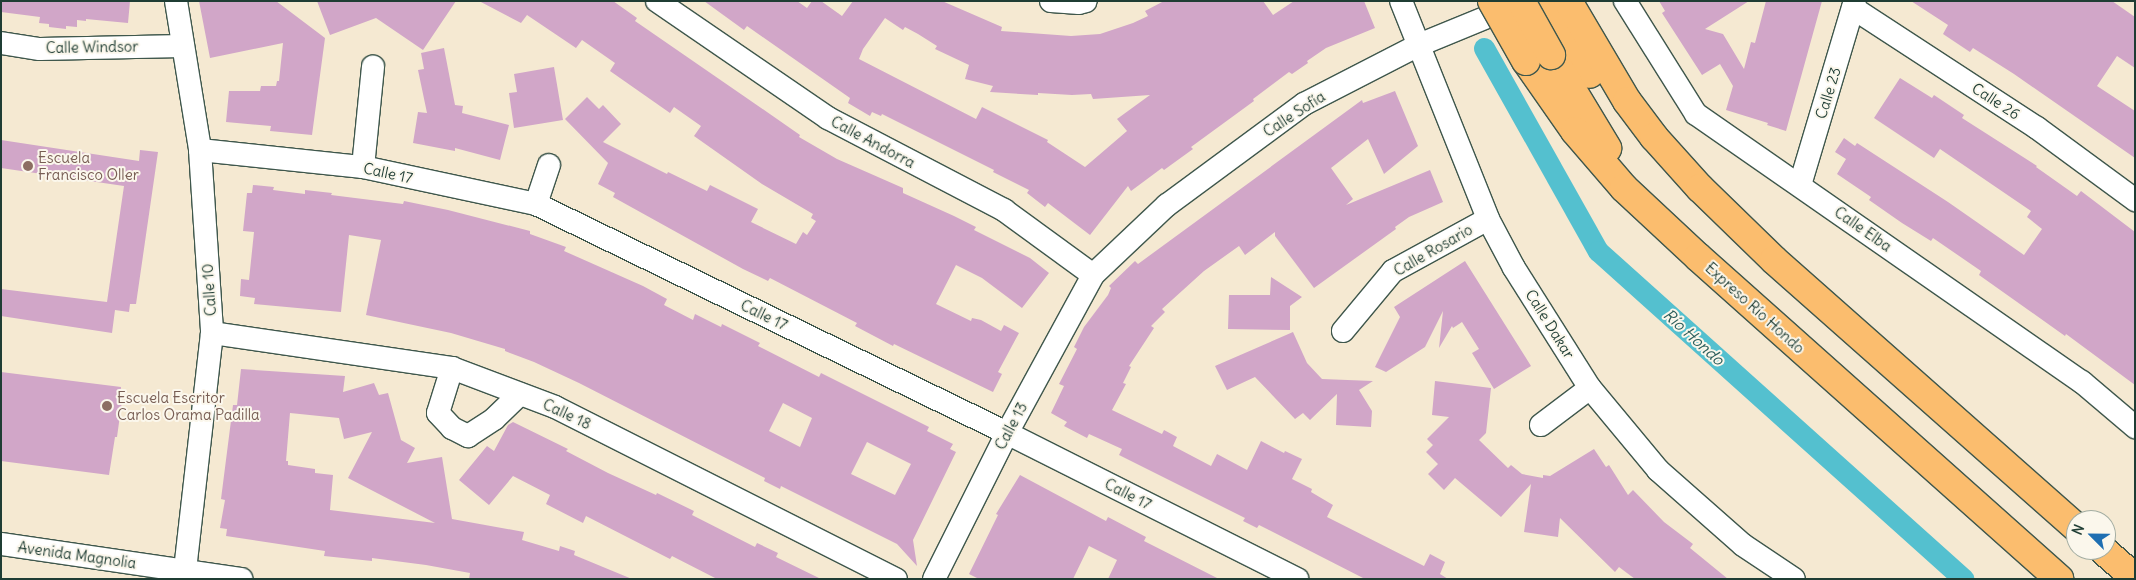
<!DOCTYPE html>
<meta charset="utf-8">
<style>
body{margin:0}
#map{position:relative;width:2136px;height:580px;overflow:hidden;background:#f5e9d2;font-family:Delius,sans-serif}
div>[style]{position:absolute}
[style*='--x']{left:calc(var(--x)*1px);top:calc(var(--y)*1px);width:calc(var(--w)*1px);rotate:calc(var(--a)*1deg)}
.canal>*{height:21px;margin:-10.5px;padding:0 10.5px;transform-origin:10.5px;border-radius:10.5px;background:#54c0cf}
.building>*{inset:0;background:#d1a6c8}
.roads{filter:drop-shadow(1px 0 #3f574c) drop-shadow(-1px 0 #3f574c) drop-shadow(0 1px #3f574c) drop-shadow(0 -1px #3f574c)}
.minor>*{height:22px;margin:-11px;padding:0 11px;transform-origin:11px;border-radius:11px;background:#fff}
.highway>*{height:28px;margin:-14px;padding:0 14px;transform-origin:14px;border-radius:14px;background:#fbbd6e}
.bridges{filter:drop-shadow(1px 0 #3f574c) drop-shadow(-1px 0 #3f574c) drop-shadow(0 1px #3f574c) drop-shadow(0 -1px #3f574c)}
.highway-bridge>*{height:28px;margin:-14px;padding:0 14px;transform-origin:14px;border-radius:14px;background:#fbbd6e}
.dots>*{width:14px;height:14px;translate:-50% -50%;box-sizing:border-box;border:2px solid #fbf7ec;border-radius:50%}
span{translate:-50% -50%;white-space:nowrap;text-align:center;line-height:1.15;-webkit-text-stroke:4px #fbf7ec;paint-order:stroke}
.street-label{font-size:15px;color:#1f3d34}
.education-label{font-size:15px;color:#785e54}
.left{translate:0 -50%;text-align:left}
.water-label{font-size:16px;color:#2c5e5b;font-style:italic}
.frame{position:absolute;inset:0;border:2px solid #1f3d34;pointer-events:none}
.north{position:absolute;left:2066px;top:510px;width:50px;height:50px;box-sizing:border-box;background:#fbf7ec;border:1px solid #a3ada2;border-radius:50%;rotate:293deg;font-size:14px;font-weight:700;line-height:20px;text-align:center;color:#1f3d34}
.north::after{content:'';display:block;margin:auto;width:18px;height:22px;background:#1f6fb2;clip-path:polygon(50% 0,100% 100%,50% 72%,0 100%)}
</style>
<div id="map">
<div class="canal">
<i style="--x:1484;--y:48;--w:233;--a:60.7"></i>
<i style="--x:1598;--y:251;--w:491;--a:41.9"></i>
</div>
<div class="building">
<i style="clip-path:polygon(1px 1px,130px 1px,128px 23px,86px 19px,86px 21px,77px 20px,77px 27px,66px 26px,66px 29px,49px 27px,49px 24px,39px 23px,40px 17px,1px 12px)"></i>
<i style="clip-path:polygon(199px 1px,276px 1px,325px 38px,312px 135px,270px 131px,271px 126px,226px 122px,229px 91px,260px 91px,261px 86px,276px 86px,277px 81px,279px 81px,283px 43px,210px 58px)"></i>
<i style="clip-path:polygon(317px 1px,456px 1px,423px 50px,376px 18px,330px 35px)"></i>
<i style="clip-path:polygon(479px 1px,613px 1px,637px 18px,635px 21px,767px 112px,800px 135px,799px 137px,837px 159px,903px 188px,903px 193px,954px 216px,976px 227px,974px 230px,1030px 258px,1049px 273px,1022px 308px,982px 278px,956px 265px,936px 304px,971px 321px,972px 318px,981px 320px,1001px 331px,1004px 325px,1019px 333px,998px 372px,1002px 374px,993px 392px,894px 344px,893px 346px,855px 326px,857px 323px,770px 278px,768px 281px,743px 269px,613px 197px,615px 193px,598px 184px,608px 163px,565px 119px,587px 97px,599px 109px,603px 105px,621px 124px,603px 142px,667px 174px,668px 172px,707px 191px,710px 185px,758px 209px,751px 222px,796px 244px,803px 232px,807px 235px,816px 221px,811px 218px,813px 214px,762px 184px,694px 136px,701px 126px,674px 107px,670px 113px,610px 71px,615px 63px,582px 40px,576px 48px,527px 15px,521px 23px)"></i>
<i style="clip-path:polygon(evenodd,704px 1px,797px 1px,807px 8px,812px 1px,821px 1px,842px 16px,853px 1px,942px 1px,1002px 27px,1001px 31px,1071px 36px,1100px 34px,1133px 23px,1148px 16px,1145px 11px,1164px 1px,1263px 1px,1273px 15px,1294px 1px,1364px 1px,1375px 28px,1326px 48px,1307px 61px,1308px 63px,1292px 74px,1289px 72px,1253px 99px,1254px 101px,1191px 147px,1193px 149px,1164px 170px,1162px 168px,1131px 191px,1128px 186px,1090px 235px,1048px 203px,1045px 207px,1027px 193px,1029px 190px,993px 172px,994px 170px,882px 114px,881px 116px,872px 112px,870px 116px,848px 103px,850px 98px,747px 26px,744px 30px,704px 1px,885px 18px,903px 30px,905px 27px,918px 34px,937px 46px,935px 49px,969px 65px,965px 79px,993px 86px,990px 92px,1038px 95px,1038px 93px,1072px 95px,1091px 94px,1093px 99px,1150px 95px,1117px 119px,1127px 131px,1085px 167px,1047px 142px,1048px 140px,982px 107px,976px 119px,859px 59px,863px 49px,885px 18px)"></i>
<i style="clip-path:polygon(1659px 1px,1749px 1px,1705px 29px,1723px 34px,1744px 69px,1751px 42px,1755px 43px,1766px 1px,1822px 1px,1786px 131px,1767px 125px,1768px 123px,1726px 110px,1733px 86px,1720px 64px,1702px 75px,1662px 13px,1665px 11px)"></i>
<i style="clip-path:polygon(1911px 1px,2112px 1px,2135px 17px,2135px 68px,2117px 56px,2097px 86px,2135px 111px,2135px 158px,2014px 74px,1973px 48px,1970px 52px,1943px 34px,1948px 25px)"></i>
<i style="clip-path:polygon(444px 48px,455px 105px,463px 106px,462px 113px,509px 125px,500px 160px,455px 148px,455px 151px,413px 143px,418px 112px,427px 113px,418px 70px,424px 69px,421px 53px)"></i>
<i style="clip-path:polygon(554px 67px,563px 120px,514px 128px,509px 93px,517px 92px,514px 74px)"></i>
<i style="clip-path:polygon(1900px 78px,1932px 98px,1934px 95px,1964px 115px,1962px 118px,2037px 166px,2036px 167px,2077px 196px,2081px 191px,2135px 232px,2135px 385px,2066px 334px,2065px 336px,1979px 275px,1981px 271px,1933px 238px,1931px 241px,1902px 223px,1869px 200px,1871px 197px,1837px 174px,1846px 159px,1835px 152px,1844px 138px,1855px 146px,1857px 143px,1948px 202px,2024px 255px,2042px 229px,2027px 217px,2031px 211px,1940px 149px,1934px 158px,1874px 118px)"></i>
<i style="clip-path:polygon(1395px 91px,1418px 146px,1384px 174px,1368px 139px,1331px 168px,1353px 199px,1346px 205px,1430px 170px,1443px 202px,1409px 217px,1395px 227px,1396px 229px,1314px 288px,1275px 236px,1275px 232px,1245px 255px,1239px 246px,1204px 271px,1162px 309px,1165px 312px,1151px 326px,1154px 328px,1129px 366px,1131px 367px,1123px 383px,1126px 384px,1112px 410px,1162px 434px,1164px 430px,1177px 437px,1173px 446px,1211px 466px,1217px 454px,1247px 470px,1261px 441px,1284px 453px,1285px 451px,1302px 459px,1292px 479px,1312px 489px,1311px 492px,1333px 505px,1327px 517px,1424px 566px,1430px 554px,1445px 562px,1440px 574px,1448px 579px,1365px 579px,1267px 529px,1259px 525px,1257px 528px,1243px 521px,1245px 518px,1119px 455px,1122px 449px,1089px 434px,1087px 438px,1064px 426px,1067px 422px,1051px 413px,1064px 386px,1059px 384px,1077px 349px,1074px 347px,1084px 327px,1108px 295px,1111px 288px,1109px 286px,1135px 261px,1138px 264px,1362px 100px,1363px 103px)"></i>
<i style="clip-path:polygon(1px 140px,139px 161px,140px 150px,158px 152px,136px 304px,130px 304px,129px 312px,115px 310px,112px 333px,1px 316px,1px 289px,107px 302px,124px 186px,1px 168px)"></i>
<i style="clip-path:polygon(evenodd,253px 185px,274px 187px,273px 190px,305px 194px,305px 190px,332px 193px,331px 195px,403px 204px,404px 201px,448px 210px,530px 231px,530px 234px,566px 247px,564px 251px,643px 286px,667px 299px,664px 305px,693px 320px,695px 314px,721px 327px,722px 324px,760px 343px,758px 346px,819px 377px,821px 373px,929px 427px,927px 431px,953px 444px,950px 449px,956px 452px,913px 540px,917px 566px,897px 544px,781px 486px,780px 489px,764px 481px,765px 478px,579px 383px,534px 362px,505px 351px,505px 349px,451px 333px,366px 315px,381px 240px,349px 235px,341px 312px,254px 304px,255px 298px,240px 296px,241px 279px,249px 280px,254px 232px,243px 231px,247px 193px,252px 193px,253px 185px,783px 403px,812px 418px,800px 447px,769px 431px,783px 403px,253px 185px,867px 442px,911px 464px,895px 495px,851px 474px,867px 442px)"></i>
<i style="clip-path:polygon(1465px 261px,1531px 366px,1494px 389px,1472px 353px,1479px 349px,1462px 322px,1453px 328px,1452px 326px,1439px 348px,1443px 311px,1425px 347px,1386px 372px,1375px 367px,1400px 317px,1394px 307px)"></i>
<i style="clip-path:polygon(1271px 277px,1302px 297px,1290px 306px,1290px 330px,1228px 329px,1229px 295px,1270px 295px)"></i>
<i style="clip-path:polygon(1293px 332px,1307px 363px,1322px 379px,1373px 381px,1359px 390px,1372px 411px,1371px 427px,1336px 425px,1337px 394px,1310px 420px,1303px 413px,1295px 419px,1255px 377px,1227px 390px,1215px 366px)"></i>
<i style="clip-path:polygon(evenodd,241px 369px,345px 376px,343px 392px,374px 383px,379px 395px,388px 393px,401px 440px,415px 448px,407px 463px,442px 457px,452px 519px,524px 532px,522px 540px,559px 551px,560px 546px,575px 551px,574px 555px,632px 579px,469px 579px,470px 573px,426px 565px,372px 558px,372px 561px,324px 556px,325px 551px,226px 536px,227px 529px,220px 528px,225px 500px,221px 499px,233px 405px,237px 405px,241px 369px,290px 413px,339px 418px,344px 439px,372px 432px,348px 478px,435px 523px,330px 510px,333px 475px,315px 473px,315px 469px,288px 465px,288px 461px,286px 461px,290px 413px)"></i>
<i style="clip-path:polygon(1px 372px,121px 387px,120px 401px,122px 401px,117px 437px,115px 437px,109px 475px,1px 461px)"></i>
<i style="clip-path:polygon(1435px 381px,1491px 388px,1486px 433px,1479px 440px,1508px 468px,1511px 465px,1522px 474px,1543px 478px,1543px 475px,1550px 476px,1594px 449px,1606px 467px,1609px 465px,1628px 495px,1633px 490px,1664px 522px,1693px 544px,1690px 548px,1728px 579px,1635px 579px,1619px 567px,1615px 572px,1560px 518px,1558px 537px,1524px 532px,1531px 484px,1501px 517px,1455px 478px,1444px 490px,1428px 474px,1438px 464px,1426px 452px,1433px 445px,1427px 439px,1449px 417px,1432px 415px)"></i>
<i style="clip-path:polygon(513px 422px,568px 449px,566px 451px,608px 473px,656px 495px,657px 493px,694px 511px,692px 515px,755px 547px,757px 543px,778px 553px,776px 557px,821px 579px,717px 579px,672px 556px,670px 559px,586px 516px,583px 523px,546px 504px,550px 495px,513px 476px,489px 505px,459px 480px,487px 446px,494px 451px,508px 425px)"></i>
<i style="clip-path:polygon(1020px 475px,1106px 521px,1108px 517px,1146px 537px,1144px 541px,1219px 579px,1108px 579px,1117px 560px,1089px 546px,1073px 579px,979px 579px,969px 574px,998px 515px,996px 514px)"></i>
</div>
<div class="roads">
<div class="minor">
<i style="--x:176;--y:1;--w:151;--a:80.8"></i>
<i style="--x:200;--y:150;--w:183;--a:86.2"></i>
<i style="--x:212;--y:333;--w:248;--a:96.5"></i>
<i style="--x:657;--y:1;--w:207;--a:34.4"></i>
<i style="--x:828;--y:118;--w:199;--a:27.6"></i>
<i style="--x:1004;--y:210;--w:110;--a:36.1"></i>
<i style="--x:1051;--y:1;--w:28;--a:4"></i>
<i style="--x:1079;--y:3;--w:7;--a:-16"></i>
<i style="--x:1401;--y:1;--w:235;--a:68.2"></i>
<i style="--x:1488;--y:219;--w:55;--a:62"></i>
<i style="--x:1514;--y:268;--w:142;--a:57.7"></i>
<i style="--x:1590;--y:388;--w:107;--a:50.3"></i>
<i style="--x:1658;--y:470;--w:113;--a:41.4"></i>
<i style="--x:1743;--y:545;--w:61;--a:33.7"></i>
<i style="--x:1625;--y:1;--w:133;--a:57.9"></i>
<i style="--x:1696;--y:114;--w:470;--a:34.8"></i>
<i style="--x:2082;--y:382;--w:70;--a:40.3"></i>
<i style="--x:1853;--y:8;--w:220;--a:33.1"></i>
<i style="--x:2037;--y:128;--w:122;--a:36.3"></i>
<i style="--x:1;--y:43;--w:39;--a:9"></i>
<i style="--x:40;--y:49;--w:143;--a:-1.2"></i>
<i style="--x:200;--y:150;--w:164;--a:6"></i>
<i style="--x:363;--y:167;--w:177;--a:12.1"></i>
<i style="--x:536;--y:204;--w:524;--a:25.93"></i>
<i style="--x:1007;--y:433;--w:325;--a:26.7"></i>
<i style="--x:363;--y:167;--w:101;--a:-84.3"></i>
<i style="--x:1800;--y:185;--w:192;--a:-73.4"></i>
<i style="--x:536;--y:204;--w:41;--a:-71.6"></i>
<i style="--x:1343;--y:331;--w:78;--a:-50.2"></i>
<i style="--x:1393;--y:271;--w:108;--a:-28.7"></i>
<i style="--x:212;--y:333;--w:243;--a:8.3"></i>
<i style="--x:452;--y:368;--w:110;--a:20.7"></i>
<i style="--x:555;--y:407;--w:382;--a:26.8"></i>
<i style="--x:452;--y:368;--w:47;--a:107.3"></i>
<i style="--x:438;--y:413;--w:21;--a:47"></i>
<i style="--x:452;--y:428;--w:18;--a:27"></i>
<i style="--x:468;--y:436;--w:31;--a:-33"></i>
<i style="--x:494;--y:419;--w:36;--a:-44"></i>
<i style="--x:1541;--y:425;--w:61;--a:-37.1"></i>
<i style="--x:1;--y:544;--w:243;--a:8.3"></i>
<i style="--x:934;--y:579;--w:163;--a:-63.4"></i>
<i style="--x:1007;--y:433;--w:180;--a:-61.4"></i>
<i style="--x:1093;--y:275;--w:102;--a:-43.4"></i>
<i style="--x:1167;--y:205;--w:170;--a:-36.4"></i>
<i style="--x:1304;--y:104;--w:129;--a:-27.2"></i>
<i style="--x:1419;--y:45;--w:103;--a:-22.3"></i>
</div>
<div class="highway">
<i style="--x:1544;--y:1;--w:86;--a:57.8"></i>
<i style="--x:1568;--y:1;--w:116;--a:59.5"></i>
<i style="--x:1627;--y:101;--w:45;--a:53.1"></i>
<i style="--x:1654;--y:137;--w:69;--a:48"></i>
<i style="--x:1700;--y:188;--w:103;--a:44.2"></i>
<i style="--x:1774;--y:260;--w:403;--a:41.5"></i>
<i style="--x:1551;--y:55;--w:109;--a:58.9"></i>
<i style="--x:1526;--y:61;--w:85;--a:55"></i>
<i style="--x:1575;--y:131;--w:75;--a:49.3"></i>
<i style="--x:1624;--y:188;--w:101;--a:43"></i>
<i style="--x:1698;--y:257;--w:484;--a:41.7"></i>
<i style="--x:2103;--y:550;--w:43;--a:41.2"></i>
</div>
</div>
<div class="bridges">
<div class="highway-bridge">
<i style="--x:1492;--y:1;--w:69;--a:60.5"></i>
<i style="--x:1521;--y:1;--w:62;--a:60.9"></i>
</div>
</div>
<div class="dots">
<i style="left:28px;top:166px;background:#8d6e63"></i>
<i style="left:107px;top:406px;background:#8d6e63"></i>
</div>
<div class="street-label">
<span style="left:92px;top:47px;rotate:-1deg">Calle Windsor</span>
<span style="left:1828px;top:93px;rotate:-73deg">Calle 23</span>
<span style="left:1996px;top:101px;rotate:33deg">Calle 26</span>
<span style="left:1294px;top:114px;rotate:-33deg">Calle Sofía</span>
<span style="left:873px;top:142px;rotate:28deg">Calle Andorra</span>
<span style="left:388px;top:173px;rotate:12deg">Calle 17</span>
<span style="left:1863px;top:229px;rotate:35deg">Calle Elba</span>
<span style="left:1433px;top:250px;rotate:-30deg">Calle Rosario</span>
<span style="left:209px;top:290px;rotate:-94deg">Calle 10</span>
<span style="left:1755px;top:308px;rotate:42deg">Expreso Río Hondo</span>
<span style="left:764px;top:315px;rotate:26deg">Calle 17</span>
<span style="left:1550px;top:324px;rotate:58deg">Calle Dakar</span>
<span style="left:567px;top:414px;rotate:25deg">Calle 18</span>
<span style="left:1011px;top:426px;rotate:-62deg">Calle 13</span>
<span style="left:1128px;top:494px;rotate:27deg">Calle 17</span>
<span style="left:77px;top:555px;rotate:8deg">Avenida Magnolia</span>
</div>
<div class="education-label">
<span class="left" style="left:38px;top:166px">Escuela<br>Francisco Oller</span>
<span class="left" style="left:117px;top:406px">Escuela Escritor<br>Carlos Orama Padilla</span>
</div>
<div class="water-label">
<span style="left:1694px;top:337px;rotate:42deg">Río Hondo</span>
</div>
<div class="frame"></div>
<div class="north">N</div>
</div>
